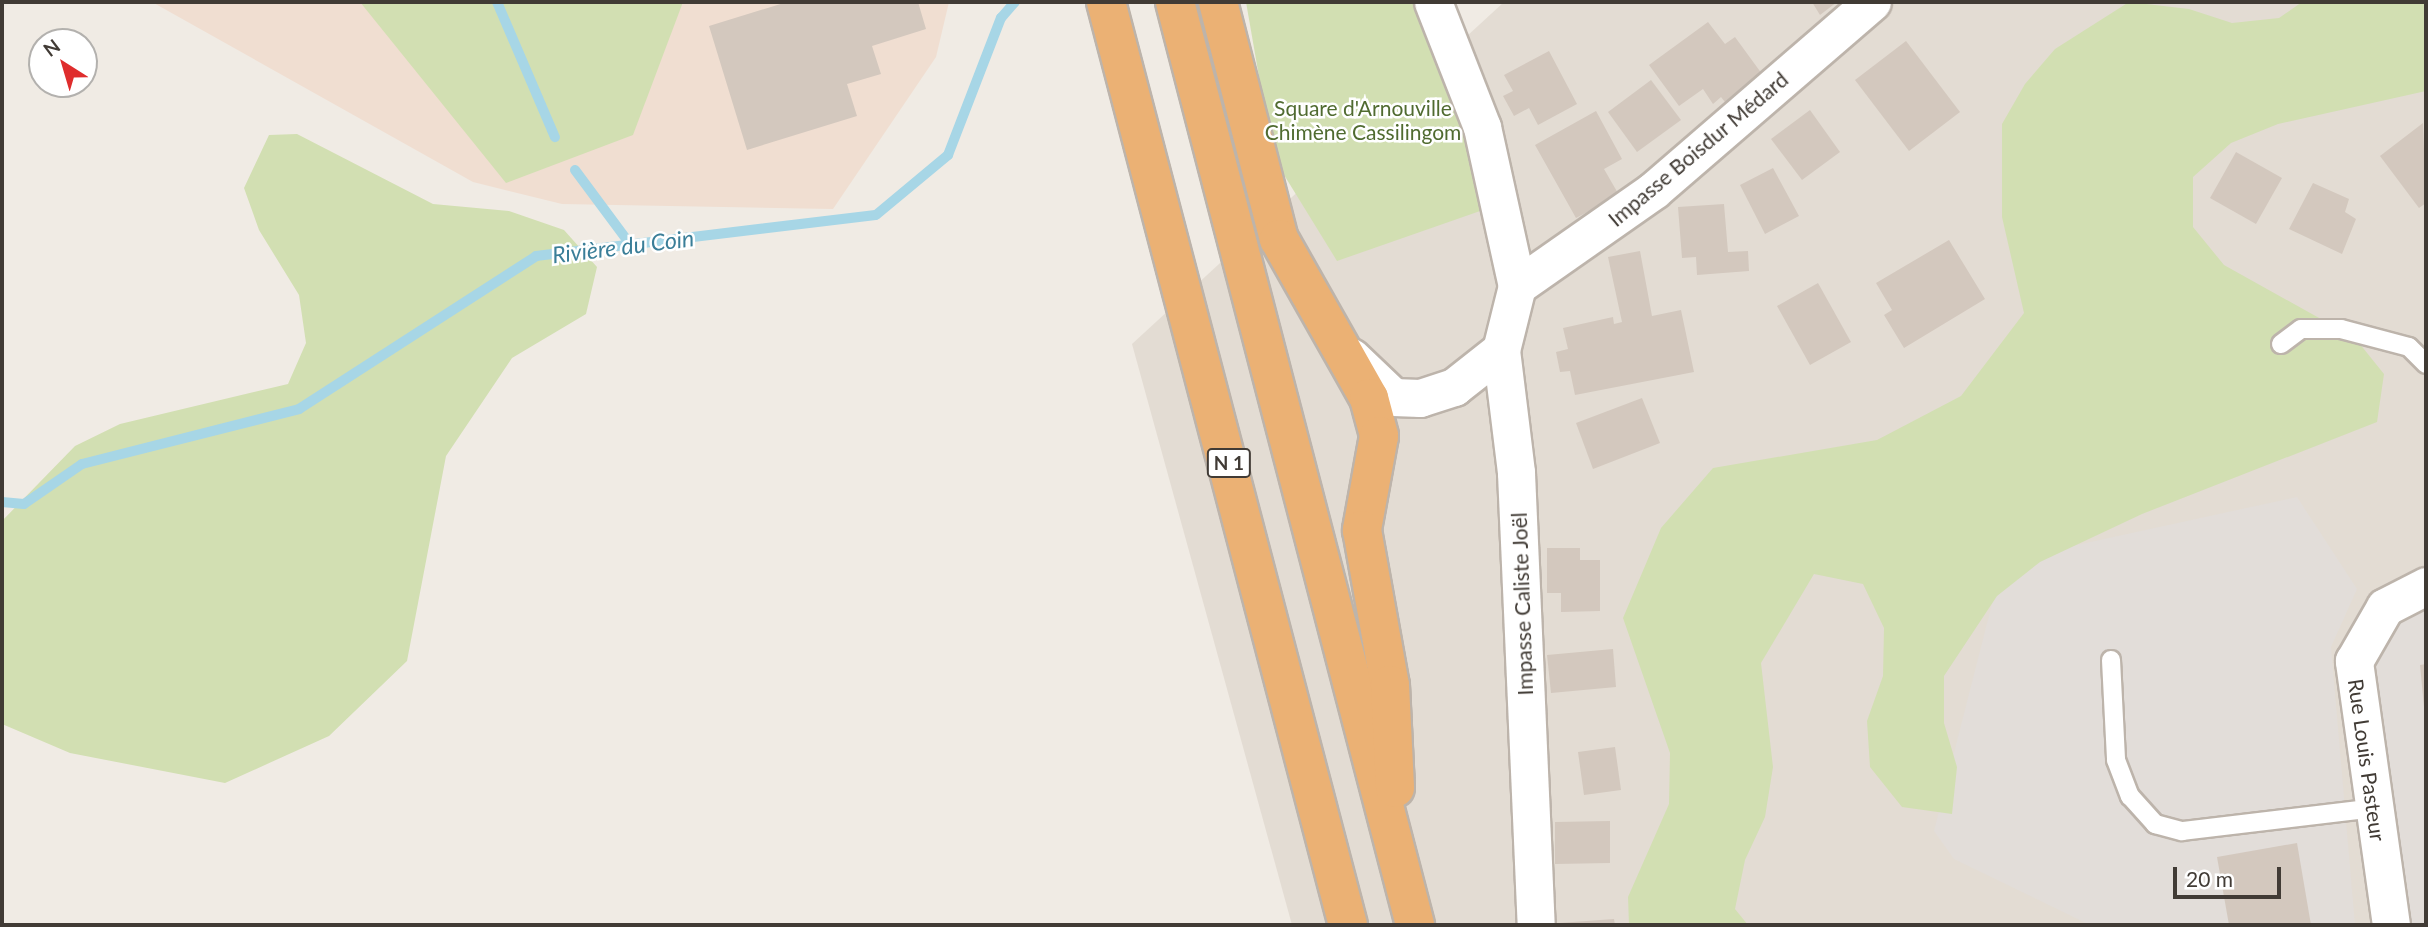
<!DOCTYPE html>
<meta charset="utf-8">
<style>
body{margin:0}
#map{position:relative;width:2428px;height:927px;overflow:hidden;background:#f0ebe4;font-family:Lato,sans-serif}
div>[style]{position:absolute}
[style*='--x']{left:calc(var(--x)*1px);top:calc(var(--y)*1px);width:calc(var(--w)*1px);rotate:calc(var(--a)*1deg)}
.residential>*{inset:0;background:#e3dcd3}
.commercial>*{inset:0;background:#f0ded1}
.industrial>*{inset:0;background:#e2ddd9}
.green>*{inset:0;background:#d2dfb2}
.stream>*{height:10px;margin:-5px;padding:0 5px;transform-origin:5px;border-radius:5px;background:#a7d6e6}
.building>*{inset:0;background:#d3c8be}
.roads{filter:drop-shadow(2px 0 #bdb4ab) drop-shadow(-2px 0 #bdb4ab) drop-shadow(0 2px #bdb4ab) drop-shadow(0 -2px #bdb4ab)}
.lane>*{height:18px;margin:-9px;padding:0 9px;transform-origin:9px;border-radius:9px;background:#fff}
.street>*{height:37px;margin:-18.5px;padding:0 18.5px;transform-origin:18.5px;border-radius:18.5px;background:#fff}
.highway>*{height:38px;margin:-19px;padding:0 19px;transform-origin:19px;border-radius:19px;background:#ebb174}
span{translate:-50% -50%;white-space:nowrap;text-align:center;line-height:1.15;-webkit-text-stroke:5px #fff;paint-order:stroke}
.shield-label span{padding:2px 5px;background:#fff;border:2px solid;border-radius:5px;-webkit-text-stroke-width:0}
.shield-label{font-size:19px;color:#413b35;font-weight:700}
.park-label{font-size:21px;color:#506b30}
.street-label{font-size:21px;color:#413b35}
.water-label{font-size:23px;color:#3a7e98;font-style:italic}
.frame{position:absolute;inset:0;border:4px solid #413b35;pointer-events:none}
.north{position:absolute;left:28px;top:28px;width:70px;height:70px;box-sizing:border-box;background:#fff;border:2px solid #b3b1ae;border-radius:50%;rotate:323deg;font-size:19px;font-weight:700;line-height:28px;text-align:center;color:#413b35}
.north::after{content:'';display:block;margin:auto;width:24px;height:32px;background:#df2d2d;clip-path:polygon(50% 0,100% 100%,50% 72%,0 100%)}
.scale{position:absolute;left:2173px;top:867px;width:108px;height:32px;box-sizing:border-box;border:4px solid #413b35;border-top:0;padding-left:9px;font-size:21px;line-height:24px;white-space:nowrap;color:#413b35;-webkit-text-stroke:5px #fff;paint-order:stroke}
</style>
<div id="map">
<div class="residential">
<i style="clip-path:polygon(1504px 2px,2426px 2px,2426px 925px,1292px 925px,1132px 344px)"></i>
</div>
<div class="commercial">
<i style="clip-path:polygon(152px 2px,949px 2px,936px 57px,833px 209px,562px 204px,473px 182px)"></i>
</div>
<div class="industrial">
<i style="clip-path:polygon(2297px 497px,2357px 589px,2331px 647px,2355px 925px,2090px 925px,1954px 859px,1934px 831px,2003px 561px)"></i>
<i style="clip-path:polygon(2426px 587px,2426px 925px,2397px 925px,2369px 627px)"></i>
</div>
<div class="green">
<i style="clip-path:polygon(360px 2px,683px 2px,633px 135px,506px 183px)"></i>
<i style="clip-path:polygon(1246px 2px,1413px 2px,1453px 89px,1483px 210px,1337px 261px,1273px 157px)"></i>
<i style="clip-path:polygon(2129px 2px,2189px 9px,2232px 23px,2279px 18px,2302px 2px,2426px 2px,2426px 91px,2278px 124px,2231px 143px,2193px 177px,2193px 227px,2224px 265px,2355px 338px,2384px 374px,2377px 422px,2142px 514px,2040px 562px,1997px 596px,1944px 676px,1944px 723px,1957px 767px,1952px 814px,1902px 807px,1870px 767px,1867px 721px,1883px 676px,1884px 628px,1863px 584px,1814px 574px,1761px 663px,1773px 767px,1765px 817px,1745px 860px,1735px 909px,1748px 925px,1629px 925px,1628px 897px,1669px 804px,1670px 753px,1623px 618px,1661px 528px,1713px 468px,1877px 440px,1961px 396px,2024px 313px,2002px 217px,2002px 124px,2025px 84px,2055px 49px)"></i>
<i style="clip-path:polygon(297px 134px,433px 204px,509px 211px,564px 230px,597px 267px,586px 314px,512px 358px,446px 456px,407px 661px,329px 736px,225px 783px,70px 753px,2px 724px,2px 521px,75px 446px,120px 424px,288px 384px,306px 343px,299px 295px,259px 230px,244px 188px,269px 135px)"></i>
</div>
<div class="stream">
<i style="--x:497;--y:2;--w:147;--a:66.8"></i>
<i style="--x:575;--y:170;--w:92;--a:53.4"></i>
<i style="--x:2;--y:502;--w:22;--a:5"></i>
<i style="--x:24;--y:504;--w:70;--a:-34.6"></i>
<i style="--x:82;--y:464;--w:224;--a:-14.2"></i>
<i style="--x:299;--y:409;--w:282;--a:-32.8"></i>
<i style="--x:536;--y:256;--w:342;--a:-6.9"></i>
<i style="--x:876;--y:215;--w:94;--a:-39.8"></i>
<i style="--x:948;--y:155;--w:147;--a:-68.9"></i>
<i style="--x:1001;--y:18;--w:21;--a:-49"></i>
</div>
<div class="building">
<i style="clip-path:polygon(787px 2px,918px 2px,926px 29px,872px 46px,881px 74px,847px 84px,857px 116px,747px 150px,709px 26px)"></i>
<i style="clip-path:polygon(1812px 2px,1837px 2px,1820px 15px)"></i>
<i style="clip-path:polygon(1708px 22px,1725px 44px,1735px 37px,1762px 74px,1725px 102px,1721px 97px,1713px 104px,1703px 89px,1679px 106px,1649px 65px)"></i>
<i style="clip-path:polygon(1906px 41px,1960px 112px,1909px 151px,1855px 80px)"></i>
<i style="clip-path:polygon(1549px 51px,1577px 104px,1538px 125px,1529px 108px,1514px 116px,1503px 96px,1513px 91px,1504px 75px)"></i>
<i style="clip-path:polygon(1651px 80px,1681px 120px,1637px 152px,1608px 112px)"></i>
<i style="clip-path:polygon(1810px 110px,1840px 152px,1802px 180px,1771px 139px)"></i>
<i style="clip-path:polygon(1596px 111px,1622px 159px,1604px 169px,1619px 195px,1576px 218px,1535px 145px)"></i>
<i style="clip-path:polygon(2423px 123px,2426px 203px,2419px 208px,2380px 156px)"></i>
<i style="clip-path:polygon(2236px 152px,2282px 178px,2256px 224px,2210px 198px)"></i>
<i style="clip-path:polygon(1773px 168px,1799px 216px,1765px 234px,1740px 185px)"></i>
<i style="clip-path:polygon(2313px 183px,2349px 199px,2345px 212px,2356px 219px,2342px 254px,2289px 229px)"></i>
<i style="clip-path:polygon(1724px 204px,1728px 252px,1748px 251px,1749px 271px,1697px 275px,1696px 257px,1682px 258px,1678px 207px)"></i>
<i style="clip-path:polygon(1949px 240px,1985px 299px,1904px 348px,1884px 315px,1892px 310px,1876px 283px)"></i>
<i style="clip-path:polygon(1640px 251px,1652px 316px,1681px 310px,1694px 372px,1575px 395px,1570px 371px,1560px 372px,1556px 352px,1568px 349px,1563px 328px,1613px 317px,1614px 324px,1622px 322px,1608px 257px)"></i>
<i style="clip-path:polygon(1818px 283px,1851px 342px,1810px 365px,1777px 306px)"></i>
<i style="clip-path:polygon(1642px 398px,1660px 443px,1593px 469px,1576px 423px)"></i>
<i style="clip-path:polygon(1547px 548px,1580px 548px,1580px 560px,1600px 560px,1600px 611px,1561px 612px,1561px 593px,1547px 593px)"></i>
<i style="clip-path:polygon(1613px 649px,1616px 687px,1551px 693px,1547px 655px)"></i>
<i style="clip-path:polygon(2426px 664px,2426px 707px,2424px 707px,2420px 665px)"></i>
<i style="clip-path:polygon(1615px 747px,1621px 790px,1584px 795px,1578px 752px)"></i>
<i style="clip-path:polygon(1610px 821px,1610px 863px,1555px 864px,1555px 822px)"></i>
<i style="clip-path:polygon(2297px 843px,2311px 925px,2229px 925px,2217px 857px)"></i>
<i style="clip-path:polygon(1614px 919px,1615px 925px,1559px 925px,1559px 923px)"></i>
</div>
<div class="roads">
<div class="lane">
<i style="--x:2281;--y:344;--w:25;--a:-37"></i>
<i style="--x:2301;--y:329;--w:40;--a:0"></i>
<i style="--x:2341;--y:329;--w:70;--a:14.8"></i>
<i style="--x:2409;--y:347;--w:24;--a:45"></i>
<i style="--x:2111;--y:660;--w:100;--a:87.1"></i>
<i style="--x:2116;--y:760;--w:39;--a:69"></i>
<i style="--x:2130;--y:796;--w:38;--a:48"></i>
<i style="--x:2155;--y:824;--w:28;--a:15"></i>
<i style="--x:2182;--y:831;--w:193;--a:-6.8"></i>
</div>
<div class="street">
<i style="--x:1433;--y:2;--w:134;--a:68.6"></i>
<i style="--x:1482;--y:127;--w:163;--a:77.6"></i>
<i style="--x:1517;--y:286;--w:66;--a:104"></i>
<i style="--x:1501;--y:350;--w:124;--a:83"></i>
<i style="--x:1516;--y:473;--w:452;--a:87.5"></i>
<i style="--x:1517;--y:286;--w:167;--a:-35"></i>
<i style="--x:1654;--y:190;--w:288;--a:-40.8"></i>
<i style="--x:1351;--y:357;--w:58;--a:43.6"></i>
<i style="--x:1393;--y:397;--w:27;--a:2"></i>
<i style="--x:1420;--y:398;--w:36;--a:-18"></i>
<i style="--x:1454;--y:387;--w:60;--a:-38.2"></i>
<i style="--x:2391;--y:925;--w:267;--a:-98"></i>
<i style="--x:2354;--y:661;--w:62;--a:-60.1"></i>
<i style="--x:2385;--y:607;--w:46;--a:-27.1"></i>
</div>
<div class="highway">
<i style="--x:1106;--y:2;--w:954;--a:75.31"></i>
<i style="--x:1175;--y:2;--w:954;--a:75.42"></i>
<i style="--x:1218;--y:2;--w:245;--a:75.6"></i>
<i style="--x:1279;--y:239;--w:183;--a:60.5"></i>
<i style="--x:1369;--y:398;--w:39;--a:75"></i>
<i style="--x:1379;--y:436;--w:96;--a:100.3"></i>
<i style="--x:1362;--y:530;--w:158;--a:79.8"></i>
<i style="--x:1390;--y:685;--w:103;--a:87.2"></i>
</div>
</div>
<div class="shield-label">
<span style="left:1229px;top:463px">N 1</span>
</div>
<div class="park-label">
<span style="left:1363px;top:120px">Square d'Arnouville<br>Chimène Cassilingom</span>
</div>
<div class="street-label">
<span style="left:1698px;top:149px;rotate:-40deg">Impasse Boisdur Médard</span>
<span style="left:1522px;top:604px;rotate:-92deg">Impasse Caliste Joël</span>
<span style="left:2367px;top:760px;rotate:82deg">Rue Louis Pasteur</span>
</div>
<div class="water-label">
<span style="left:623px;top:246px;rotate:-7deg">Rivière du Coin</span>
</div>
<div class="frame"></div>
<div class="north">N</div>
<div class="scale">20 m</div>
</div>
